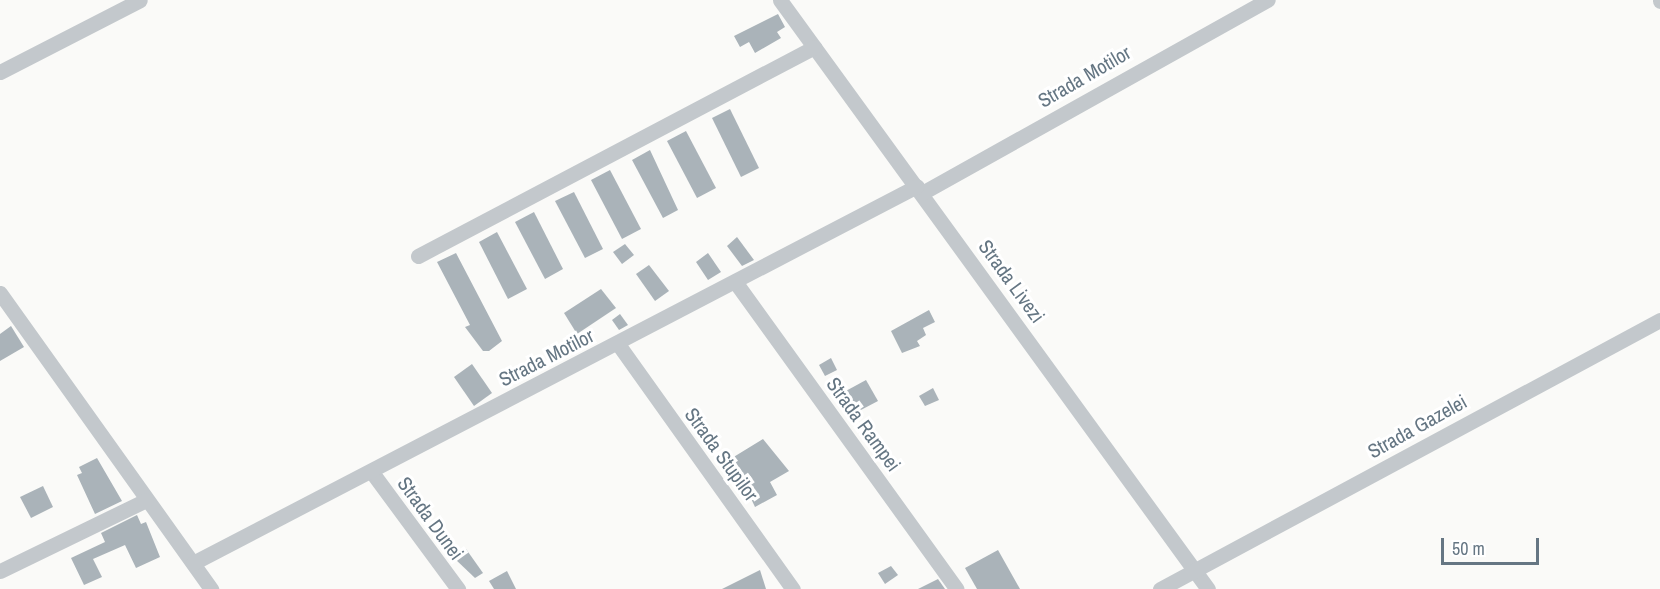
<!DOCTYPE html>
<style>
body{margin:0}
#map{position:relative;width:1660px;height:589px;overflow:hidden;background:#fafaf8;font-family:"Archivo Narrow",sans-serif}
div>[style]{position:absolute}
[style*='--x']{left:calc(var(--x)*1px);top:calc(var(--y)*1px);width:calc(var(--w)*1px);rotate:calc(var(--a)*1deg)}
.building>*{inset:0;background:#aab3b9}
.minor>*{height:15px;margin:-7.5px;padding:0 7.5px;transform-origin:7.5px;border-radius:7.5px;background:#c3c8cc}
span{translate:-50% -50%;white-space:nowrap;text-align:center;line-height:1.15;-webkit-text-stroke:6px #fff;paint-order:stroke}
.street-label{font-size:20px;color:#657683}
.scale{position:absolute;left:1441px;top:538px;width:98px;height:27px;box-sizing:border-box;border:3px solid #657683;border-top:0;padding-left:8px;font-size:18px;line-height:21px;white-space:nowrap;color:#657683;-webkit-text-stroke:4px #fff;paint-order:stroke}
</style>
<div id="map">
<div class="building">
<i style="clip-path:polygon(778px 14px,785px 27px,777px 32px,781px 38px,755px 53px,749px 42px,740px 47px,734px 36px)"></i>
<i style="clip-path:polygon(730px 109px,759px 168px,741px 177px,712px 118px)"></i>
<i style="clip-path:polygon(686px 131px,716px 188px,697px 198px,667px 141px)"></i>
<i style="clip-path:polygon(650px 150px,678px 210px,663px 218px,632px 160px)"></i>
<i style="clip-path:polygon(610px 170px,641px 229px,622px 239px,591px 180px)"></i>
<i style="clip-path:polygon(574px 192px,603px 249px,585px 258px,555px 201px)"></i>
<i style="clip-path:polygon(534px 212px,563px 269px,545px 279px,515px 222px)"></i>
<i style="clip-path:polygon(497px 232px,527px 289px,508px 299px,479px 242px)"></i>
<i style="clip-path:polygon(737px 237px,754px 260px,742px 266px,727px 246px)"></i>
<i style="clip-path:polygon(625px 244px,634px 255px,622px 264px,613px 252px)"></i>
<i style="clip-path:polygon(456px 253px,502px 341px,489px 351px,483px 351px,465px 327px,470px 325px,437px 262px)"></i>
<i style="clip-path:polygon(708px 253px,721px 272px,708px 280px,696px 262px)"></i>
<i style="clip-path:polygon(649px 265px,669px 291px,655px 301px,636px 274px)"></i>
<i style="clip-path:polygon(601px 289px,616px 308px,577px 334px,564px 313px)"></i>
<i style="clip-path:polygon(929px 310px,935px 322px,923px 328px,926px 335px,917px 341px,920px 346px,902px 353px,891px 331px)"></i>
<i style="clip-path:polygon(620px 314px,628px 325px,619px 330px,612px 320px)"></i>
<i style="clip-path:polygon(11px 326px,24px 347px,0 361px,0 334px)"></i>
<i style="clip-path:polygon(831px 358px,837px 370px,825px 376px,819px 365px)"></i>
<i style="clip-path:polygon(472px 364px,492px 393px,474px 406px,454px 377px)"></i>
<i style="clip-path:polygon(866px 380px,878px 401px,859px 411px,844px 392px)"></i>
<i style="clip-path:polygon(933px 388px,939px 400px,925px 406px,919px 396px)"></i>
<i style="clip-path:polygon(763px 439px,789px 471px,770px 482px,777px 495px,755px 507px,732px 458px)"></i>
<i style="clip-path:polygon(97px 458px,122px 501px,95px 514px,77px 475px,82px 473px,79px 467px)"></i>
<i style="clip-path:polygon(43px 486px,53px 507px,31px 518px,20px 497px)"></i>
<i style="clip-path:polygon(137px 515px,141px 524px,146px 522px,160px 557px,136px 568px,125px 545px,93px 559px,102px 577px,84px 585px,71px 558px,105px 542px,101px 533px)"></i>
<i style="clip-path:polygon(466px 549px,483px 573px,475px 578px,454px 558px)"></i>
<i style="clip-path:polygon(998px 550px,1020px 589px,977px 589px,965px 568px)"></i>
<i style="clip-path:polygon(891px 566px,898px 575px,885px 584px,878px 573px)"></i>
<i style="clip-path:polygon(760px 570px,766px 589px,722px 589px)"></i>
<i style="clip-path:polygon(507px 571px,516px 589px,494px 589px,489px 581px)"></i>
<i style="clip-path:polygon(938px 579px,945px 589px,918px 589px)"></i>
</div>
<div class="minor">
<i style="--x:780;--y:0;--w:728;--a:54"></i>
<i style="--x:1660;--y:0;--w:1;--a:90"></i>
<i style="--x:0;--y:72;--w:157;--a:-27.2"></i>
<i style="--x:922;--y:193;--w:396;--a:-29.2"></i>
<i style="--x:418;--y:256;--w:448;--a:-27.8"></i>
<i style="--x:736;--y:283;--w:377;--a:54.2"></i>
<i style="--x:0;--y:293;--w:364;--a:54.5"></i>
<i style="--x:618;--y:344;--w:301;--a:54.5"></i>
<i style="--x:371;--y:471;--w:147;--a:53.6"></i>
<i style="--x:193;--y:563;--w:816;--a:-27.51"></i>
<i style="--x:0;--y:571;--w:162;--a:-25.9"></i>
<i style="--x:1160;--y:589;--w:568;--a:-28.28"></i>
</div>
<div class="street-label">
<span style="left:1084px;top:76px;rotate:-30deg">Strada Motilor</span>
<span style="left:1012px;top:281px;rotate:54deg">Strada Livezi</span>
<span style="left:546px;top:357px;rotate:-27deg">Strada Motilor</span>
<span style="left:864px;top:424px;rotate:54deg">Strada Rampei</span>
<span style="left:1417px;top:426px;rotate:-29deg">Strada Gazelei</span>
<span style="left:722px;top:454px;rotate:54deg">Strada Stupilor</span>
<span style="left:431px;top:518px;rotate:54deg">Strada Dunei</span>
</div>
<div class="scale">50 m</div>
</div>
